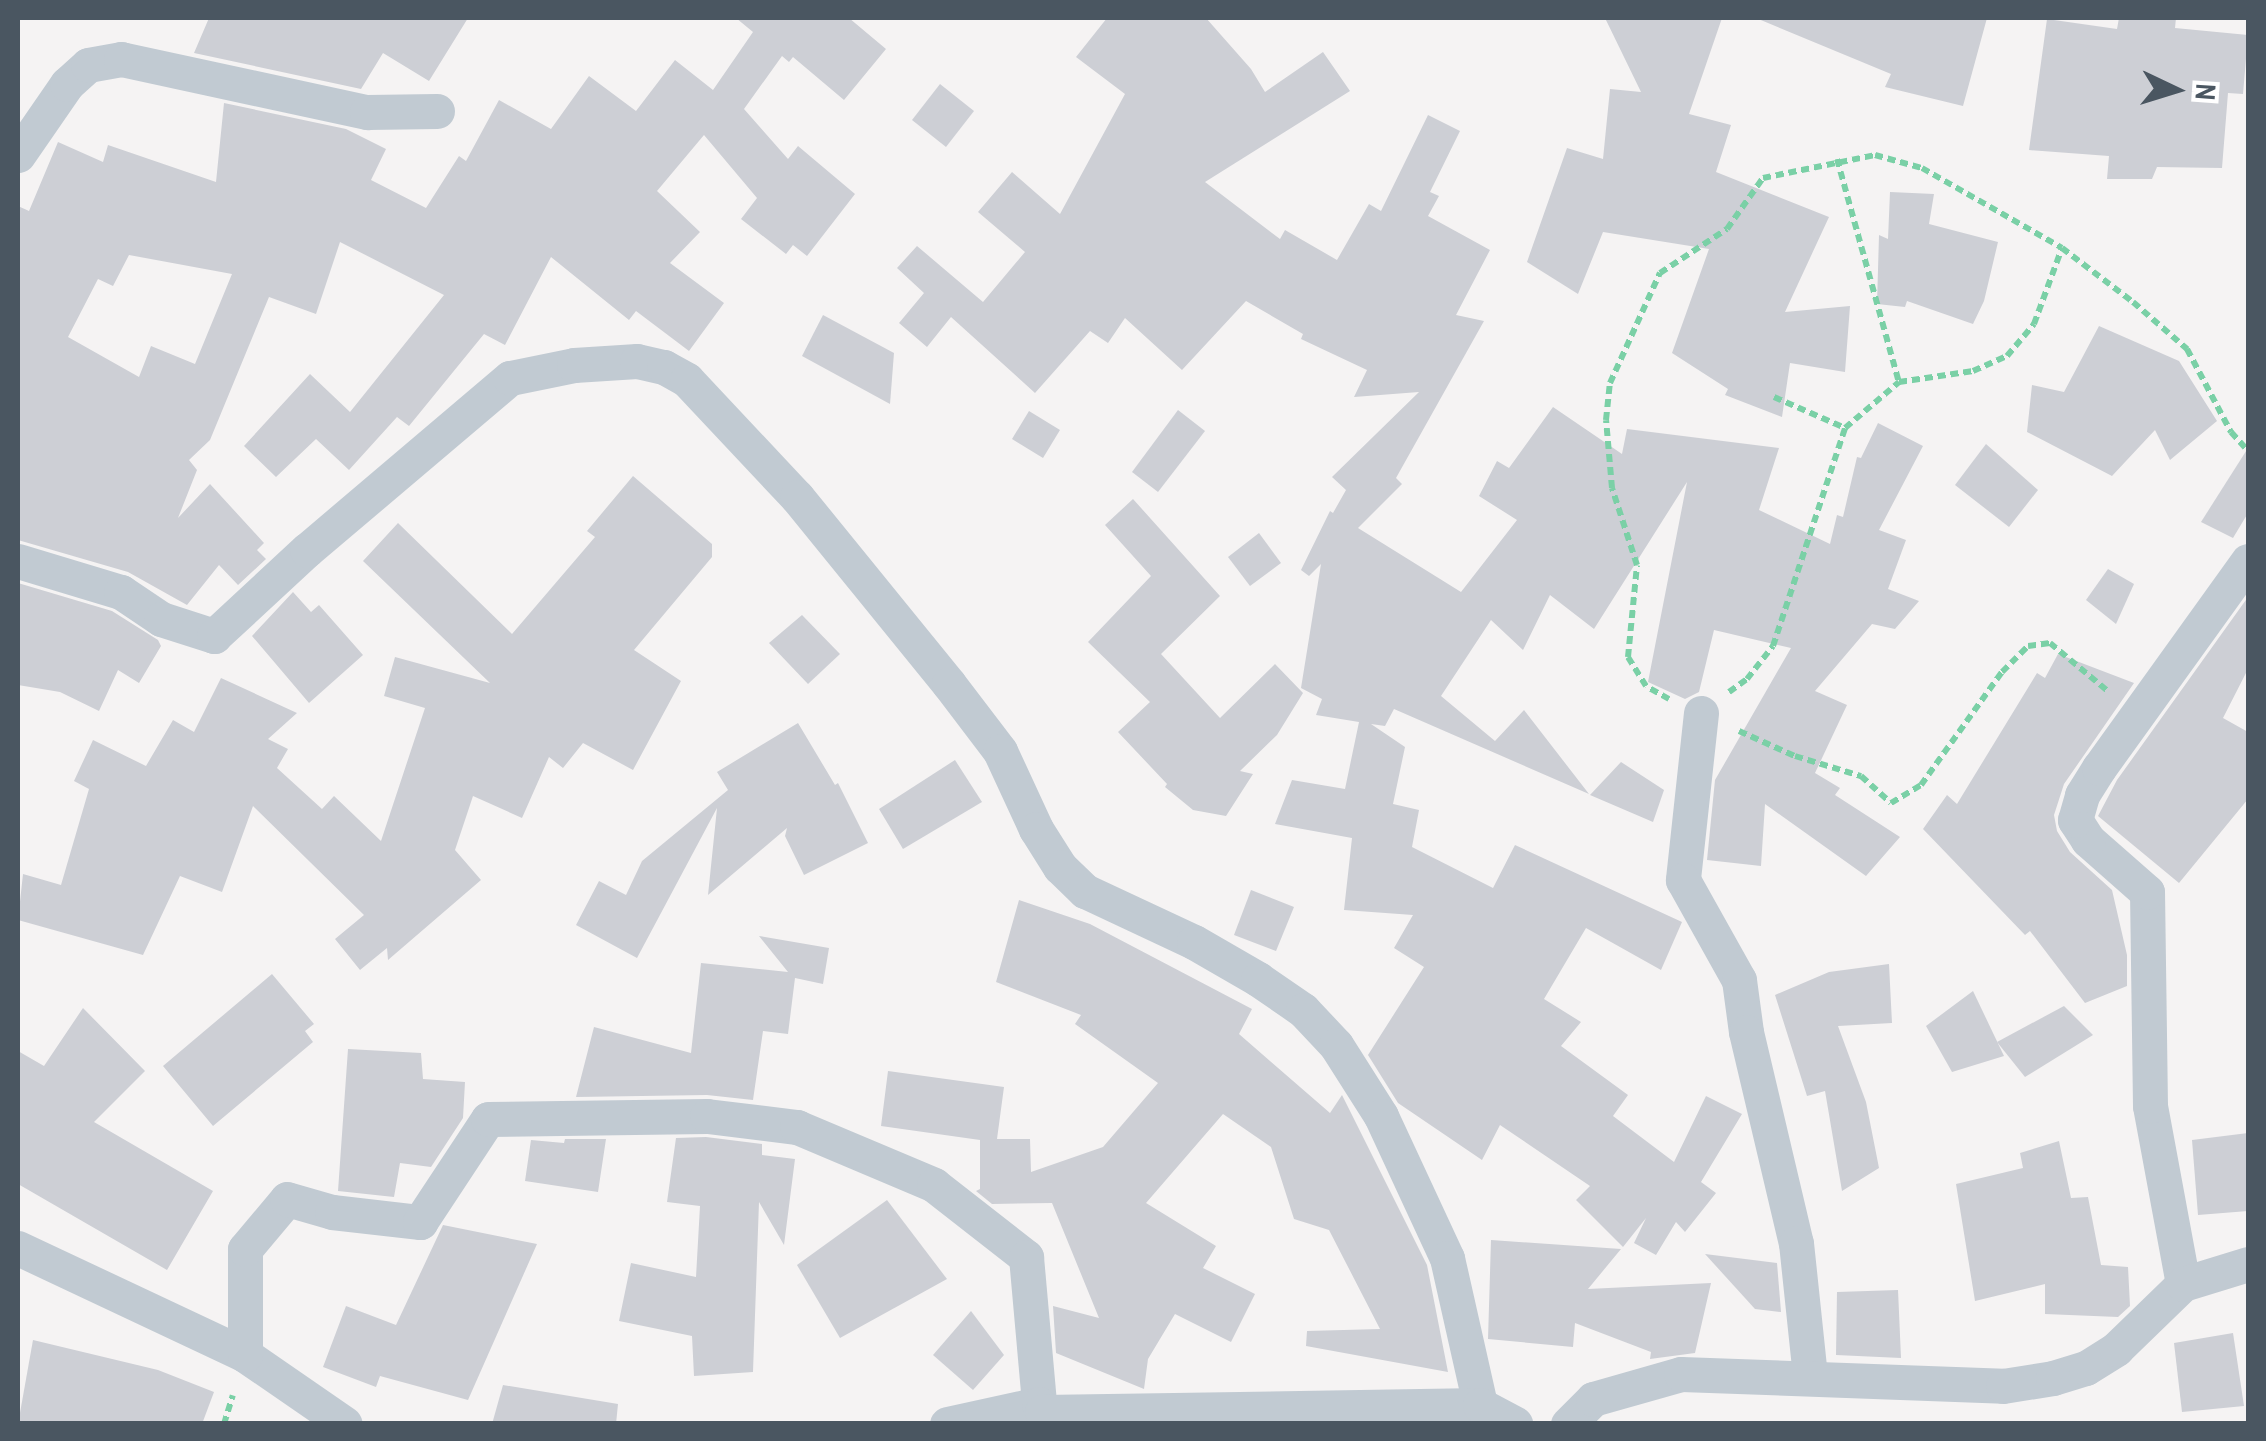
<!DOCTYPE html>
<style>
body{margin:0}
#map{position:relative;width:2266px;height:1441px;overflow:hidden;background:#f5f3f3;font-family:"Archivo Narrow",sans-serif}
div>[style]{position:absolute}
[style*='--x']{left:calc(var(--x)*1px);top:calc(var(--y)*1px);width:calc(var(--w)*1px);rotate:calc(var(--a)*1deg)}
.building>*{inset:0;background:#cdcfd5}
.path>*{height:6px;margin-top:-3px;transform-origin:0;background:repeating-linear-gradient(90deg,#7ad0a6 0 8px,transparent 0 13px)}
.street>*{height:35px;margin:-17.5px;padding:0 17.5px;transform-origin:17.5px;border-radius:17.5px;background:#c1cad2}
span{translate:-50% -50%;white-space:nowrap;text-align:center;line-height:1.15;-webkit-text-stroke:9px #fff;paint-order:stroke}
.frame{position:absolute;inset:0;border:20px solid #4a5661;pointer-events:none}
.north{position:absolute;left:2126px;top:40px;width:100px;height:100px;-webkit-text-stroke:8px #fff;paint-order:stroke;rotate:94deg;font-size:28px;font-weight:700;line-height:40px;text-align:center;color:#4a5661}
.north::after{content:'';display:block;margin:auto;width:35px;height:45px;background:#4a5661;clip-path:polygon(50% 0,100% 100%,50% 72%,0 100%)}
</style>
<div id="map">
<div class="building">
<i style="clip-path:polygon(209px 18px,468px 18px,429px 81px,383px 53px,361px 89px,194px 53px)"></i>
<i style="clip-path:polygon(evenodd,736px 18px,849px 18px,886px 49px,844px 100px,793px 57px,789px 62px,782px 56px,744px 109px,788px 159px,798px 146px,855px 194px,807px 256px,793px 245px,786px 254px,741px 219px,757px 198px,704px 135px,657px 191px,700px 232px,670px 263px,724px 303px,689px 351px,636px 311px,629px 320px,551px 257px,505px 345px,484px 334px,409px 426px,397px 417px,349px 470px,316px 439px,276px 477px,244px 446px,310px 374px,350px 412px,444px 295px,340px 242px,316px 314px,269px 297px,210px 440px,189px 460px,197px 470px,178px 518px,210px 484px,264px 543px,257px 550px,266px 559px,238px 585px,219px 565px,187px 605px,128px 572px,18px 540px,18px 206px,29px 211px,58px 142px,103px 162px,108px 145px,216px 182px,224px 103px,346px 129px,386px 149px,371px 180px,426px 208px,459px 156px,466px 161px,499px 100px,551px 129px,589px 76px,636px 111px,675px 60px,713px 90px,753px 32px,736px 18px,129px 255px,232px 274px,195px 364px,151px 346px,139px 377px,68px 337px,98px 279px,113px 286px,129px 255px)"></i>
<i style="clip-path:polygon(1107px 18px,1206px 18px,1251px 69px,1265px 92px,1323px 52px,1350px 91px,1205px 182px,1280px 239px,1285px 230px,1337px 260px,1369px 204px,1381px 211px,1428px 115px,1460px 131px,1430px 192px,1439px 196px,1428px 216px,1490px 250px,1456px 315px,1484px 321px,1396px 478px,1402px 484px,1358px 528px,1461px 592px,1517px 520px,1479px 496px,1497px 461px,1509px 468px,1553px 407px,1622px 454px,1627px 429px,1779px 448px,1759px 510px,1830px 544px,1837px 515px,1843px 517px,1857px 457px,1861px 458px,1878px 423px,1923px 446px,1879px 530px,1906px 540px,1888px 589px,1919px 601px,1895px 629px,1872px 624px,1815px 691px,1847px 705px,1815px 773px,1840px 788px,1835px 795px,1900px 837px,1866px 876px,1765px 804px,1761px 866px,1707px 860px,1715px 780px,1791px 648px,1714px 630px,1699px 692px,1685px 699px,1648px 682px,1687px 482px,1594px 629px,1550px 595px,1523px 650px,1491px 620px,1441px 696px,1495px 741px,1524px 710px,1589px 794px,1394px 709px,1385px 726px,1371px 724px,1405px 747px,1393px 804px,1419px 810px,1412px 847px,1493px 888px,1515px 845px,1682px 922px,1661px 970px,1586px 928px,1544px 999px,1581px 1022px,1561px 1046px,1628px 1095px,1613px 1116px,1674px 1162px,1706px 1096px,1742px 1114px,1701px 1182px,1716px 1193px,1685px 1232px,1676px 1222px,1656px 1255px,1634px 1243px,1646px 1218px,1623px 1247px,1576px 1200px,1590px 1186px,1500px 1125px,1482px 1160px,1398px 1103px,1368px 1055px,1424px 967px,1394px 948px,1413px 915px,1344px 910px,1352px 838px,1275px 824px,1292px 780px,1345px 789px,1359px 722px,1316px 715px,1322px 699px,1301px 688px,1321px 564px,1309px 576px,1301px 570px,1330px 511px,1333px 513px,1346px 490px,1332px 477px,1419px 392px,1354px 397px,1367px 370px,1301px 339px,1303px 334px,1246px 301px,1182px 370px,1125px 318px,1108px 343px,1090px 331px,1035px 393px,951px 317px,927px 347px,899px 323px,924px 293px,897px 268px,917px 246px,983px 302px,1025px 252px,978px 212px,1012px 172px,1060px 214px,1125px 94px,1076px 57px)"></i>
<i style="clip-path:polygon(1605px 18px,1722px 18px,1689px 114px,1731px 125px,1716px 172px,1829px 217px,1785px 312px,1850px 306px,1845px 372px,1790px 363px,1782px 417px,1725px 395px,1728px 389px,1672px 353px,1709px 249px,1603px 232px,1578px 294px,1527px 262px,1567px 148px,1603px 159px,1610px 89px,1641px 92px)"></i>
<i style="clip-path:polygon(1756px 18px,1987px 18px,1963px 106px,1885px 87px,1891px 74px)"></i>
<i style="clip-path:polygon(2119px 18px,2176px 18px,2175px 28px,2248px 35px,2243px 94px,2228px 93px,2222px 168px,2157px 167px,2152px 179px,2107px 179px,2109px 156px,2029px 150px,2047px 19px,2117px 29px)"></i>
<i style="clip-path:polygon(940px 84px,974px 111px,946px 147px,912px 120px)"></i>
<i style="clip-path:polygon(1890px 192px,1934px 194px,1929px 224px,1998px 242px,1984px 301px,1973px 324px,1907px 301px,1905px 307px,1877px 304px,1879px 235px,1888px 239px)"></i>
<i style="clip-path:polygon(823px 315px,894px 353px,890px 404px,802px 356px)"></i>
<i style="clip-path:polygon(2099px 326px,2179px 361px,2217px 421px,2170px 460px,2155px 430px,2112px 476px,2027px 432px,2032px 385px,2064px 392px)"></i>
<i style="clip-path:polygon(1178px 410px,1205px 431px,1158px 492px,1132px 472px)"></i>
<i style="clip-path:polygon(1029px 411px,1060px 430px,1043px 458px,1012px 439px)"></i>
<i style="clip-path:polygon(1986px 444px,2038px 490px,2009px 527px,1955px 485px)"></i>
<i style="clip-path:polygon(2248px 448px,2248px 513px,2233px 538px,2201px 522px)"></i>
<i style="clip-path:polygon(633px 476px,712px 544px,712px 557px,634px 650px,681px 681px,633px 770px,583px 743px,563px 768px,549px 757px,522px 818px,473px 796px,455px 850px,481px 880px,388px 960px,387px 948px,360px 970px,335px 939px,364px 915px,253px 806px,222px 892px,180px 876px,143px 955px,18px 920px,23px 874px,61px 885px,89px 789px,74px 781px,93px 740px,146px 766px,173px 720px,194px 732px,221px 678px,297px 713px,268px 739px,288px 749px,277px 768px,322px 809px,334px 796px,381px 841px,425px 708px,384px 696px,395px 657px,490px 683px,363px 561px,398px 523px,512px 634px,595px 537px,587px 531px)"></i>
<i style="clip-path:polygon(1133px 499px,1220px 596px,1161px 654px,1220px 718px,1275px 664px,1303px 693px,1277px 735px,1240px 771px,1253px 774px,1226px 816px,1193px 810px,1165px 787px,1167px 784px,1118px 732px,1150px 702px,1088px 642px,1151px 576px,1105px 525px)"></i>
<i style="clip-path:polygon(1259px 533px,1281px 563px,1250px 586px,1228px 557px)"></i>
<i style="clip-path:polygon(2108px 569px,2134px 584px,2116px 624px,2086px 600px)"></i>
<i style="clip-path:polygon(18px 583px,112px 611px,158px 640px,161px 646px,139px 683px,118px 670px,99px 711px,60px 692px,18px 685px)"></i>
<i style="clip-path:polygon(293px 592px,311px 612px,319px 605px,363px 655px,309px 703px,252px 636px)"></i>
<i style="clip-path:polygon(2248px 597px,2248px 669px,2223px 718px,2248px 732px,2248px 799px,2179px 883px,2098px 816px,2117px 780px)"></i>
<i style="clip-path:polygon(802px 615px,840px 654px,808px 684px,769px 643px)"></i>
<i style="clip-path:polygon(2058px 654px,2134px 683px,2064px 784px,2054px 815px,2057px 831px,2070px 852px,2112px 890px,2127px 955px,2127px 986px,2085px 1003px,2030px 931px,2025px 935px,1923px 829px,1947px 795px,1957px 804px,2037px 673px,2045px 678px)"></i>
<i style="clip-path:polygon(798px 723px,835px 785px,838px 783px,868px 843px,804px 875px,785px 836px,787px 828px,708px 895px,717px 808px,637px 958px,576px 925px,599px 881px,626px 895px,642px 861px,728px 790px,717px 772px)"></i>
<i style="clip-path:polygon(955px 760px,982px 802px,903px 849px,879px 809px)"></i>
<i style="clip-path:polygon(1621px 762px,1664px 790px,1653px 822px,1590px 795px)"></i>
<i style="clip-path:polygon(1251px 890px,1294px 907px,1276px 951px,1234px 935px)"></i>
<i style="clip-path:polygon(1019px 900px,1090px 924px,1252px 1009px,1239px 1034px,1330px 1113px,1342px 1095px,1427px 1265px,1448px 1372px,1306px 1346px,1307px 1331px,1380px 1329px,1329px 1230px,1294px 1219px,1271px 1147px,1223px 1114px,1146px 1203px,1216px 1246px,1203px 1268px,1255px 1294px,1231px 1342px,1175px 1314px,1148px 1359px,1144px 1389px,1056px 1353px,1053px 1306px,1099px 1318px,1052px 1203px,992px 1204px,976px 1191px,980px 1189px,980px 1140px,881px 1126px,888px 1071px,1004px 1087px,997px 1139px,1030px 1139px,1031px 1172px,1103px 1147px,1158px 1083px,1075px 1024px,1081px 1015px,996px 982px)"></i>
<i style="clip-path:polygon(759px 936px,829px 948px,823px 984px,795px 978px,788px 1034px,763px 1031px,753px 1100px,707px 1095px,576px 1097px,594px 1027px,691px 1053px,701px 963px,788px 972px)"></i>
<i style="clip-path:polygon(1889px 964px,1892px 1023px,1838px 1026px,1866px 1102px,1879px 1168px,1842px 1191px,1825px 1091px,1807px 1096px,1775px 995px,1829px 972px)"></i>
<i style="clip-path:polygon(272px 974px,314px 1024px,305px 1031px,313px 1042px,213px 1126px,163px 1066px)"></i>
<i style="clip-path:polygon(1973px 991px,2004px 1056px,1952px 1072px,1926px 1026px)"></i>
<i style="clip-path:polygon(2064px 1006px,2093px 1035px,2025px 1077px,1997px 1042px)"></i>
<i style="clip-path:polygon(83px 1008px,145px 1071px,94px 1122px,213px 1191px,167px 1270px,18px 1184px,18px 1051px,44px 1066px)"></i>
<i style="clip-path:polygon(348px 1049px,421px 1053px,423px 1079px,465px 1082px,463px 1118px,431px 1167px,400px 1163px,394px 1197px,338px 1191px)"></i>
<i style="clip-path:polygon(2248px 1133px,2248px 1211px,2198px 1215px,2192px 1140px)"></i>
<i style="clip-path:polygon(706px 1137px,762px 1144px,762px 1155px,795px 1159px,784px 1245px,759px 1202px,753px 1372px,694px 1376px,692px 1336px,619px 1321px,631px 1263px,696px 1277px,700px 1206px,667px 1202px,676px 1138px)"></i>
<i style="clip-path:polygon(565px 1139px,606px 1139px,598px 1192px,525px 1181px,531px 1140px,564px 1143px)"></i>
<i style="clip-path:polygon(2059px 1141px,2071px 1198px,2088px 1197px,2101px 1265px,2128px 1267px,2130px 1306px,2118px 1317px,2045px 1314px,2045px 1284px,1975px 1301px,1956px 1184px,2023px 1168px,2020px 1153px)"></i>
<i style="clip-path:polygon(887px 1200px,947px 1279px,840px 1338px,797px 1265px)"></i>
<i style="clip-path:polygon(443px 1225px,537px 1244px,468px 1400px,380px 1376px,376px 1387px,323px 1367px,346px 1306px,396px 1325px)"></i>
<i style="clip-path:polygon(1491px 1240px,1621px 1249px,1588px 1289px,1711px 1283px,1695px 1353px,1650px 1359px,1651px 1352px,1575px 1323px,1573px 1347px,1488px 1339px)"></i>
<i style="clip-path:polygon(1705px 1254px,1777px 1263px,1781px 1312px,1755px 1309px)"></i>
<i style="clip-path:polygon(1898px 1290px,1901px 1358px,1836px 1355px,1837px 1292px)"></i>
<i style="clip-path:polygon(971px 1311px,1004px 1355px,973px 1390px,933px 1355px)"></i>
<i style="clip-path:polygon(2233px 1333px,2244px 1406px,2182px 1412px,2174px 1343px)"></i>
<i style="clip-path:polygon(33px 1340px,158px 1370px,214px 1392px,202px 1424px,18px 1424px)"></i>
<i style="clip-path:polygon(503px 1385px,618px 1404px,616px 1424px,492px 1424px)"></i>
</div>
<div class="path">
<i style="--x:1837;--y:159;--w:231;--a:74.5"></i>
<i style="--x:1774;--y:397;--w:77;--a:23.6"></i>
<i style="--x:1845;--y:428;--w:71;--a:-40.4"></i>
<i style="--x:1899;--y:382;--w:75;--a:-8.5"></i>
<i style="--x:1973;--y:371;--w:37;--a:-24"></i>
<i style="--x:2007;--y:356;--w:42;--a:-49.8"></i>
<i style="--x:2034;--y:324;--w:81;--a:-69.8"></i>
<i style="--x:1729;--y:692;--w:22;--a:-36"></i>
<i style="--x:1747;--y:679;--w:42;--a:-51.8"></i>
<i style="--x:1773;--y:646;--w:230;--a:-71.7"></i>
<i style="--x:1669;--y:699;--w:26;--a:-151"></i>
<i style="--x:1646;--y:686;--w:34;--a:-122"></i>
<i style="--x:1628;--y:657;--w:92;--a:-84.4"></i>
<i style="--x:1637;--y:565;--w:81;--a:-108"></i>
<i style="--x:1612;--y:488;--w:68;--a:-95"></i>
<i style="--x:1606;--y:420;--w:37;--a:-84"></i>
<i style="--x:1610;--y:383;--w:121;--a:-65.6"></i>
<i style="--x:1660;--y:273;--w:80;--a:-33.3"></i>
<i style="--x:1727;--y:229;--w:62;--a:-54.8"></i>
<i style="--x:1763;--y:178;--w:114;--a:-11.6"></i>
<i style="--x:1875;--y:155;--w:49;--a:15.5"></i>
<i style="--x:1922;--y:168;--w:161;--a:29.7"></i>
<i style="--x:2062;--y:248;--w:89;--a:37.3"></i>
<i style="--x:2133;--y:302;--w:72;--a:41"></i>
<i style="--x:2187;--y:349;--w:94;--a:62.1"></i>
<i style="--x:2231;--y:432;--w:25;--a:48"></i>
<i style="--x:1739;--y:731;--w:61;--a:24.1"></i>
<i style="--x:1795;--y:756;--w:69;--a:16.9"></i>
<i style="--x:1861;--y:776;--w:40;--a:42"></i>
<i style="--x:1891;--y:803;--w:35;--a:-31"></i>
<i style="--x:1921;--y:785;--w:139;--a:-54.4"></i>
<i style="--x:2002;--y:672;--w:37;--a:-45"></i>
<i style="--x:2028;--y:646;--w:22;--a:-8"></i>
<i style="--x:2050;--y:643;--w:77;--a:39.7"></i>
<i style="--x:224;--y:1424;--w:30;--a:-73"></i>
</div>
<div class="street">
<i style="--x:18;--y:155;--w:86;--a:-55.4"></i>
<i style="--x:67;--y:84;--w:28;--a:-42"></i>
<i style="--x:88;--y:65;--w:34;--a:-10"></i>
<i style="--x:121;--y:59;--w:252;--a:12.2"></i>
<i style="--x:367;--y:112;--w:70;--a:-0.8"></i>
<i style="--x:18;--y:561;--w:108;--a:16.8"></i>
<i style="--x:121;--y:592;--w:48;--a:34"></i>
<i style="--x:161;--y:619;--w:56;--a:17.8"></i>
<i style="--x:214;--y:636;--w:127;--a:-42.8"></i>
<i style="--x:307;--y:550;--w:266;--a:-40.3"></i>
<i style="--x:510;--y:378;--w:65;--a:-11.5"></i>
<i style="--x:574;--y:365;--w:63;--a:-3.6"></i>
<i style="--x:637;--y:361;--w:28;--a:13"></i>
<i style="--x:664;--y:367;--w:26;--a:29"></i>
<i style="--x:687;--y:380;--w:161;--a:46.8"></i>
<i style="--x:797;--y:497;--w:241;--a:50.9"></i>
<i style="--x:949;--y:684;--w:84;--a:52.7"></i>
<i style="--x:1000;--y:751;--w:86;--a:65.2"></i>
<i style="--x:1036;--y:829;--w:45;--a:57.7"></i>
<i style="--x:1060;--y:867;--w:35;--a:44"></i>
<i style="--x:1085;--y:891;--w:120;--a:25.1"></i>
<i style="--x:1194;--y:942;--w:74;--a:30"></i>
<i style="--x:1258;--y:979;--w:55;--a:34.6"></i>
<i style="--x:1303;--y:1010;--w:48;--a:46.7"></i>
<i style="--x:1336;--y:1045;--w:84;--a:57.6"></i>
<i style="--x:1381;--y:1116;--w:157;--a:65.1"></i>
<i style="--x:1447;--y:1258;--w:151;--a:77.3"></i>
<i style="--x:1701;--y:713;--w:168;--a:96.2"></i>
<i style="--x:1683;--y:880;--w:115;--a:60.8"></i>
<i style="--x:1739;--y:980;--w:52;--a:82.3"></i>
<i style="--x:1746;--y:1032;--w:217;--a:76.7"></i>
<i style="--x:1796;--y:1243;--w:135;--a:84"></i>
<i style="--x:18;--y:1248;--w:251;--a:25.2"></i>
<i style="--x:245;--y:1355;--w:121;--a:34.6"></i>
<i style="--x:2183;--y:1284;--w:181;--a:-100.5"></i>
<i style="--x:2150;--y:1106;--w:214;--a:-90.8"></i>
<i style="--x:2147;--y:892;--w:79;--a:-138.6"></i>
<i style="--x:2088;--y:840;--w:24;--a:-123"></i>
<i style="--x:2075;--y:820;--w:26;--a:-74"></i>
<i style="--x:2082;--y:795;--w:32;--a:-58"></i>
<i style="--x:2099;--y:768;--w:255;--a:-54.3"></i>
<i style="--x:245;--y:1355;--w:106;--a:-90"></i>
<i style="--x:245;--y:1249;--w:65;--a:-50"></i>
<i style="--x:287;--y:1199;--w:47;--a:16.1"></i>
<i style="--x:332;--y:1212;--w:89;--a:6.5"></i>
<i style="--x:420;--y:1222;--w:123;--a:-56.6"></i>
<i style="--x:488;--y:1119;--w:219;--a:-0.8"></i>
<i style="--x:707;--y:1116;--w:91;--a:7"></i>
<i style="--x:797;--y:1127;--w:149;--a:22.9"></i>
<i style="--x:934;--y:1185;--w:117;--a:38"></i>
<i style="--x:1026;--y:1257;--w:148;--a:84.9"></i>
<i style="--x:947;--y:1424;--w:94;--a:-12.3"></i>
<i style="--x:1039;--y:1404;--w:9;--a:69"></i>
<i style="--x:1042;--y:1412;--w:438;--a:-0.9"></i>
<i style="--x:1480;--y:1405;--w:40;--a:28"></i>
<i style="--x:1568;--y:1424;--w:35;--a:-45"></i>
<i style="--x:1593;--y:1399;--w:91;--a:-15.9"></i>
<i style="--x:1681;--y:1374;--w:322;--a:2.1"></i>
<i style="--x:2003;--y:1386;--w:51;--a:-9.1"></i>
<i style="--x:2053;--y:1378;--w:34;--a:-17"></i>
<i style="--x:2086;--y:1368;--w:36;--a:-32"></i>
<i style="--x:2116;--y:1349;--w:93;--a:-44.1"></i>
<i style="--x:2183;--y:1284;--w:68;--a:-17.1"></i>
</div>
<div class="frame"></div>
<div class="north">N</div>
</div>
